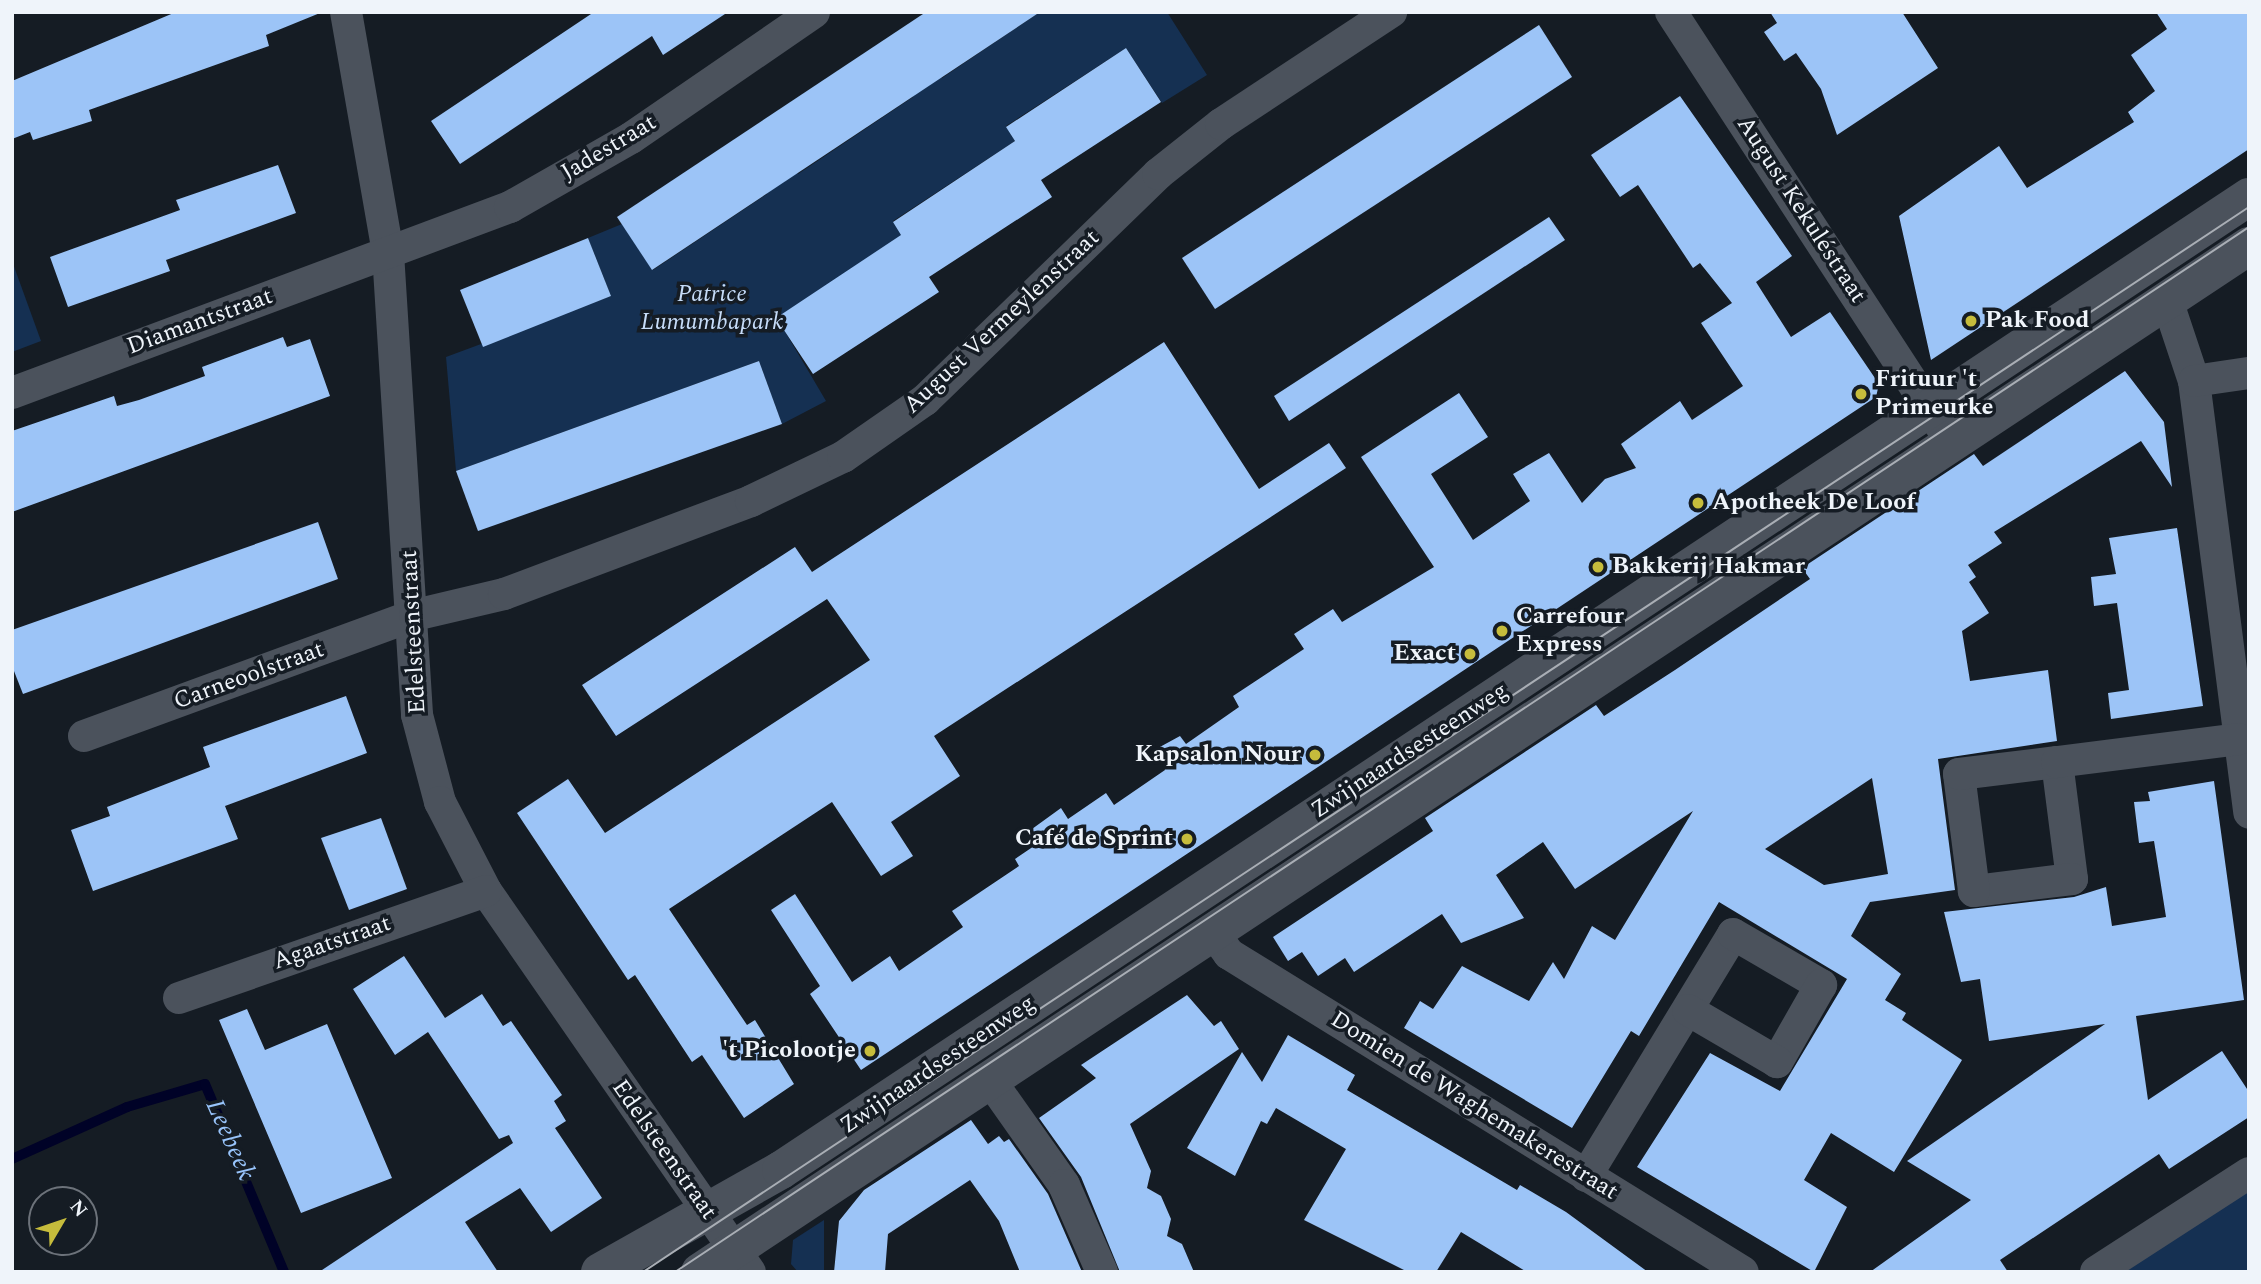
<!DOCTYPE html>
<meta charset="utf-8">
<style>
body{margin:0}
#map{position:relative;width:2261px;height:1284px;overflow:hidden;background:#151c24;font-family:Spectral,serif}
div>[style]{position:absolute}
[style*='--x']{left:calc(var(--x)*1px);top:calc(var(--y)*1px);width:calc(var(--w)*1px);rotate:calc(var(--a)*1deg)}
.green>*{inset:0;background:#153052}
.stream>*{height:10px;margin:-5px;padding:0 5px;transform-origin:5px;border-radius:5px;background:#000227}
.building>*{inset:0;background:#9cc4f7}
.street>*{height:32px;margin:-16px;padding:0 16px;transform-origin:16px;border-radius:16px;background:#4b525c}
.secondary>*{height:38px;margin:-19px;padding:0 19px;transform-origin:19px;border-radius:19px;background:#4b525c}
.tram>*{height:2px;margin:-1px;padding:0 1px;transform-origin:1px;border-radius:1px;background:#a9aeb5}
.dots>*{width:19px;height:19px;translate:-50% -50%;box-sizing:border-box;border:4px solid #151c24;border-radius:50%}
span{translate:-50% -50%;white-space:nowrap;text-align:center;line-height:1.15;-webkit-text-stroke:7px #151c24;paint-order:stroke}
.street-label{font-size:24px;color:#eff4fa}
.park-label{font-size:24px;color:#c6dcf8;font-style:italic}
.poi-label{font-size:24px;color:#eff4fa;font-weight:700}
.left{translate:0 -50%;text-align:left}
.right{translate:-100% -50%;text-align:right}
.water-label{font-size:26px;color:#98c4fb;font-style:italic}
.frame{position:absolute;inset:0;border:14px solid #eff4fa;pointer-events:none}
.north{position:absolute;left:28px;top:1186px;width:70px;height:70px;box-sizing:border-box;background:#151c24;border:2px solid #6c727a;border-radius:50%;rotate:51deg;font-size:19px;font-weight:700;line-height:28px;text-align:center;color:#eff4fa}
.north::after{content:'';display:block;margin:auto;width:24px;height:32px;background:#c6bc3c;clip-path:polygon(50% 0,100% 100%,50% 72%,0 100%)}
</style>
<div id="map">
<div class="green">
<i style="clip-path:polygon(1040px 12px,1167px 12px,1207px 75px,1162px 103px,1126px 48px,1006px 126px,1015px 141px,893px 221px,902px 235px,777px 318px,826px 401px,782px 424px,759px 361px,456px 471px,446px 357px,611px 296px,588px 238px,622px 224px,653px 270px,767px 194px,767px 128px,798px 174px,913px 97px,912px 32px,942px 78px)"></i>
<i style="clip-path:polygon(12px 261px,41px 341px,12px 352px)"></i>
<i style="clip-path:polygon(2249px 1188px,2249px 1272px,2123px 1272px)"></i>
<i style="clip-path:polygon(824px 1220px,824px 1272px,798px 1272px,791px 1264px,793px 1240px)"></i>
</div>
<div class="stream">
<i style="--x:12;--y:1159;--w:126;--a:-24.3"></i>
<i style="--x:127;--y:1107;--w:81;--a:-16.4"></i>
<i style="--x:205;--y:1084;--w:204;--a:67.2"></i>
</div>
<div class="building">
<i style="clip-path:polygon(176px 12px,320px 13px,266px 35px,269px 46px,89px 110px,92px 121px,33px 140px,30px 132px,12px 139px,12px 81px)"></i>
<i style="clip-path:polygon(594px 12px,728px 12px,663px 55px,652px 36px,460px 164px,431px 121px)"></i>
<i style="clip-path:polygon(926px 12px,1040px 12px,652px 270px,617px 217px)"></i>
<i style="clip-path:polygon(1770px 12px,1902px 12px,1938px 68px,1837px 135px,1821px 89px,1796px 53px,1784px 61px,1764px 32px,1777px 23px)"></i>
<i style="clip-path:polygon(2156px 12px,2249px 12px,2249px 149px,1931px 360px,1899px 216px,1999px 146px,2027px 188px,2134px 122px,2128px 112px,2155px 91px,2131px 55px,2167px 29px)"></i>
<i style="clip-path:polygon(1539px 25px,1572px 77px,1215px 309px,1182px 258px)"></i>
<i style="clip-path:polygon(1126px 48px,1161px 102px,1041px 180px,1052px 197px,929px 277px,939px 292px,813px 374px,776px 318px,901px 235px,893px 222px,1015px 141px,1006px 127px)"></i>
<i style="clip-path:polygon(1680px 96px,1792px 256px,1756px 282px,1791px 337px,1830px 312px,1879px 384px,1876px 397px,861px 1070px,810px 994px,820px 986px,771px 910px,795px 894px,852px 982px,890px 956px,899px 971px,963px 927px,952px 911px,1019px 866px,1015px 859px,1040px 842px,1032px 829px,1061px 808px,1068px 819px,1106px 793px,1114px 805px,1165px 770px,1158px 748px,1180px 736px,1186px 744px,1239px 707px,1233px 696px,1304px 649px,1294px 634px,1333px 609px,1342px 622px,1434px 567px,1361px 457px,1459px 393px,1488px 437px,1431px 474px,1473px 540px,1530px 501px,1513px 474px,1549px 453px,1582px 503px,1605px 479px,1636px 468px,1621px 444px,1680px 401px,1692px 420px,1743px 386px,1701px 323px,1732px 303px,1700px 263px,1693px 268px,1638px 185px,1620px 197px,1591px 155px)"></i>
<i style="clip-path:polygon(278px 165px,296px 213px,166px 260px,170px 271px,68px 307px,50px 257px,180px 210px,176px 200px)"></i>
<i style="clip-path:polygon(1549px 217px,1565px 240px,1289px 421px,1274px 396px)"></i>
<i style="clip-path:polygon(588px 238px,611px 296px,483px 347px,460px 290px)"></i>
<i style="clip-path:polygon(283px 337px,287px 347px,310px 339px,330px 396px,12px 512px,12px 431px,114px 396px,117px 406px,139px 400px,205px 376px,202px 367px)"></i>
<i style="clip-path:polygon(1164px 342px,1259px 489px,1329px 443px,1346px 468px,934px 736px,960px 776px,891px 822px,913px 856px,881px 876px,832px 802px,669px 909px,747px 1025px,755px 1020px,794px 1084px,744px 1118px,702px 1055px,692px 1062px,635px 975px,628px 980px,517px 813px,568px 779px,605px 833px,870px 660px,827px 599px,616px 736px,582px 685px,795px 547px,812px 572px)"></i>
<i style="clip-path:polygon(759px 361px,782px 424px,478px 531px,456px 471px)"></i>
<i style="clip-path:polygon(evenodd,2125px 371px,2164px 422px,2172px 487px,2141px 441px,1994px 532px,2002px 543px,1968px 565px,1976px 577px,1969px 582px,1989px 613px,1962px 631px,1970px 681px,2048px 670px,2057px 741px,1938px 759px,1955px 890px,1870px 902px,1851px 936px,1901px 974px,1885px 1000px,1906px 1013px,1902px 1020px,1962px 1060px,1894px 1172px,1831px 1133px,1804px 1180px,1847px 1207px,1814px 1272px,1637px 1167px,1710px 1053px,1780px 1091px,1847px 979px,1719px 902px,1639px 1036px,1631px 1031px,1572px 1128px,1404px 1028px,1420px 1001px,1433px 1009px,1462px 966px,1529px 1001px,1553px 962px,1564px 979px,1592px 926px,1615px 940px,1693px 811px,1575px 889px,1543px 842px,1496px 875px,1524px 918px,1461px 943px,1442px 914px,1354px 972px,1345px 958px,1318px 976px,1302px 952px,1288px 961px,1273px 937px,1433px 831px,1425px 818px,1596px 705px,1604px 716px,1675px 670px,1810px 579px,1802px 568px,1974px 454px,1983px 466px,2125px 371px,1872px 778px,1888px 874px,1824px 885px,1765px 849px,1872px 778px)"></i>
<i style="clip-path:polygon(318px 522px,338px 579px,23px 694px,12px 666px,12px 630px)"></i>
<i style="clip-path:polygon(2177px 528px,2203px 706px,2111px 719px,2108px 693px,2129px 690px,2117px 603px,2094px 606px,2091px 577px,2116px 574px,2109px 538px)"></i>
<i style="clip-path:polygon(346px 696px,367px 753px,225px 806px,238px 839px,93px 891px,71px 830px,110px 816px,107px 807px,210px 767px,203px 747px)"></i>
<i style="clip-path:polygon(2214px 781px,2244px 1000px,2136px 1016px,2148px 1100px,2222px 1051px,2249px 1092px,2249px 1117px,2169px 1169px,2159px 1154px,2000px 1260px,2008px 1272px,1870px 1272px,1971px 1200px,1907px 1161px,2105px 1024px,1989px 1041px,1980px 979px,1961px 982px,1944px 912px,2074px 897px,2106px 887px,2112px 926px,2166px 917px,2154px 841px,2139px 843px,2134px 802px,2150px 801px,2148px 792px)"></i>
<i style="clip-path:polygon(381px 818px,407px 889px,349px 910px,321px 838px)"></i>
<i style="clip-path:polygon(404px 956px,445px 1018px,482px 994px,503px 1026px,511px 1021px,562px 1095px,554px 1101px,566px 1121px,555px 1128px,602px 1198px,551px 1232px,520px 1188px,465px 1222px,498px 1272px,319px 1272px,513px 1143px,509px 1135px,499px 1139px,428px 1032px,395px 1055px,353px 989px)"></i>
<i style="clip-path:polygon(1187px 995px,1214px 1026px,1221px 1021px,1239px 1049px,1130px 1124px,1151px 1171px,1147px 1188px,1161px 1196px,1171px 1219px,1167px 1236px,1182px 1244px,1194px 1272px,1120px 1272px,1081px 1177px,1039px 1118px,1096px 1078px,1081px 1065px)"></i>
<i style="clip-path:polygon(247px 1009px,265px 1050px,327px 1024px,392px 1178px,301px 1213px,219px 1020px)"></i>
<i style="clip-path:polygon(1288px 1035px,1355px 1075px,1347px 1090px,1517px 1190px,1520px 1185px,1566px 1212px,1648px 1272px,1527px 1272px,1461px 1232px,1436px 1272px,1408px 1272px,1304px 1220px,1346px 1149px,1276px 1108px,1267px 1124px,1261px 1121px,1235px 1176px,1187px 1148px,1242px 1052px,1262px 1082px)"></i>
<i style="clip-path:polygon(971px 1120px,988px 1144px,999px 1136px,1004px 1142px,1009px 1139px,1048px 1194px,1082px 1272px,1020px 1272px,999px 1221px,970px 1180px,888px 1234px,885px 1272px,834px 1272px,839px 1221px,864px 1190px)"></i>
</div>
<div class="street">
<i style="--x:346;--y:12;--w:245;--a:80.1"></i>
<i style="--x:388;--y:253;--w:463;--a:86.4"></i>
<i style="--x:417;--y:715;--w:90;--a:75.2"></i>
<i style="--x:440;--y:802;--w:100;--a:62.7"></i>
<i style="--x:486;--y:891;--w:464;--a:55.3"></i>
<i style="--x:1671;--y:12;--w:515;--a:56.9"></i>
<i style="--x:2167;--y:300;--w:85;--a:71.6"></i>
<i style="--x:2194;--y:381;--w:435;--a:82.7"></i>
<i style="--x:2194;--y:381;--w:56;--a:-8.3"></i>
<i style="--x:12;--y:393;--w:532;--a:-20.48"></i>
<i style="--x:510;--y:207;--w:139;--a:-29.7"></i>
<i style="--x:631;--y:138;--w:222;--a:-34.5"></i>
<i style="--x:84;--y:736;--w:352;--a:-20.1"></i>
<i style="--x:415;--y:615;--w:91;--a:-13.3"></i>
<i style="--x:504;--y:594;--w:264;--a:-20.6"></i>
<i style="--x:751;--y:501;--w:102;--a:-25.6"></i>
<i style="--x:843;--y:457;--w:100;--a:-34.8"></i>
<i style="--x:925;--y:400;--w:325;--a:-44.1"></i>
<i style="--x:1158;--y:174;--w:80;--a:-38.4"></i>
<i style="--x:1221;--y:124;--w:204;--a:-33.4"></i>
<i style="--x:2057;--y:762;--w:118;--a:82.7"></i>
<i style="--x:2072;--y:879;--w:99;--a:173"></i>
<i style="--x:1974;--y:891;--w:118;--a:-97.3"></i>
<i style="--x:1959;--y:774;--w:99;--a:-7"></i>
<i style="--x:2057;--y:762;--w:183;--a:-7.2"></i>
<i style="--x:1213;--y:932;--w:27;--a:54"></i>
<i style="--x:1229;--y:954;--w:604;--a:31.74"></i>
<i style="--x:179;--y:998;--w:325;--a:-19.2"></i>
<i style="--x:990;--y:1080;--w:128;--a:54.8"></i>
<i style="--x:1064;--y:1185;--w:95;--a:66.4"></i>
<i style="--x:1586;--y:1176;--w:283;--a:-58.7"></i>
<i style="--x:1733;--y:934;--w:102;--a:30.1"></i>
<i style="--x:1821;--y:985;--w:89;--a:119.7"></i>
<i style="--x:1777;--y:1062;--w:103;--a:-149.7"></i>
<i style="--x:2096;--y:1272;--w:182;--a:-32.9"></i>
</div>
<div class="secondary">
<i style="--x:600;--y:1272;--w:208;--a:-29.4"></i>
<i style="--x:781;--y:1170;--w:1761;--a:-33.54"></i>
<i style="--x:700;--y:1272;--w:1858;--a:-33.52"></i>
</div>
<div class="tram">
<i style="--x:643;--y:1272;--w:1927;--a:-33.55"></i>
<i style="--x:675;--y:1272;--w:1889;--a:-33.58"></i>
</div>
<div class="dots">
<i style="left:1971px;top:321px;background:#c6bc3c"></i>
<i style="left:1861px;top:394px;background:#c6bc3c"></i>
<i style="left:1698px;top:503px;background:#c6bc3c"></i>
<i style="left:1598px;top:567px;background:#c6bc3c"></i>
<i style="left:1502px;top:631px;background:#c6bc3c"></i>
<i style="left:1470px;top:654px;background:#c6bc3c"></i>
<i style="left:1315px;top:755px;background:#c6bc3c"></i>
<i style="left:1187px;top:839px;background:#c6bc3c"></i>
<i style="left:870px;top:1051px;background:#c6bc3c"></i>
</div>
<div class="street-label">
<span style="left:609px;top:148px;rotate:-31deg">Jadestraat</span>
<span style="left:1801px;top:210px;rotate:57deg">August Kekuléstraat</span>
<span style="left:200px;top:322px;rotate:-20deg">Diamantstraat</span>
<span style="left:1002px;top:322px;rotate:-43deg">August Vermeylenstraat</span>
<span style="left:414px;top:632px;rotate:-93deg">Edelsteenstraat</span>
<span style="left:249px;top:676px;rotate:-20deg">Carneoolstraat</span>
<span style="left:1410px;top:751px;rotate:-33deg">Zwijnaardsesteenweg</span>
<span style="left:332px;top:943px;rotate:-19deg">Agaatstraat</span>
<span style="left:938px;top:1065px;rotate:-34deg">Zwijnaardsesteenweg</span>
<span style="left:1474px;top:1106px;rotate:32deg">Domien de Waghemakerestraat</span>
<span style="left:664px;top:1150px;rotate:55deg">Edelsteenstraat</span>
</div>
<div class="park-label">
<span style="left:712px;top:309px">Patrice<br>Lumumbapark</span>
</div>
<div class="poi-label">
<span class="left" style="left:1985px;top:321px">Pak Food</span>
<span class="left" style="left:1875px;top:394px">Frituur 't<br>Primeurke</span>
<span class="left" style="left:1712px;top:503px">Apotheek De Loof</span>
<span class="left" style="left:1612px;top:567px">Bakkerij Hakmar</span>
<span class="left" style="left:1516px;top:631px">Carrefour<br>Express</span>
<span class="right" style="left:1456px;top:654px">Exact</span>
<span class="right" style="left:1301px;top:755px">Kapsalon Nour</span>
<span class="right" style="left:1173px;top:839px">Café de Sprint</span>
<span class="right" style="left:856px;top:1051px">'t Picolootje</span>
</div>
<div class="water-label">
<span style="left:230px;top:1140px;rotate:66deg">Leebeek</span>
</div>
<div class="frame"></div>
<div class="north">N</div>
</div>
